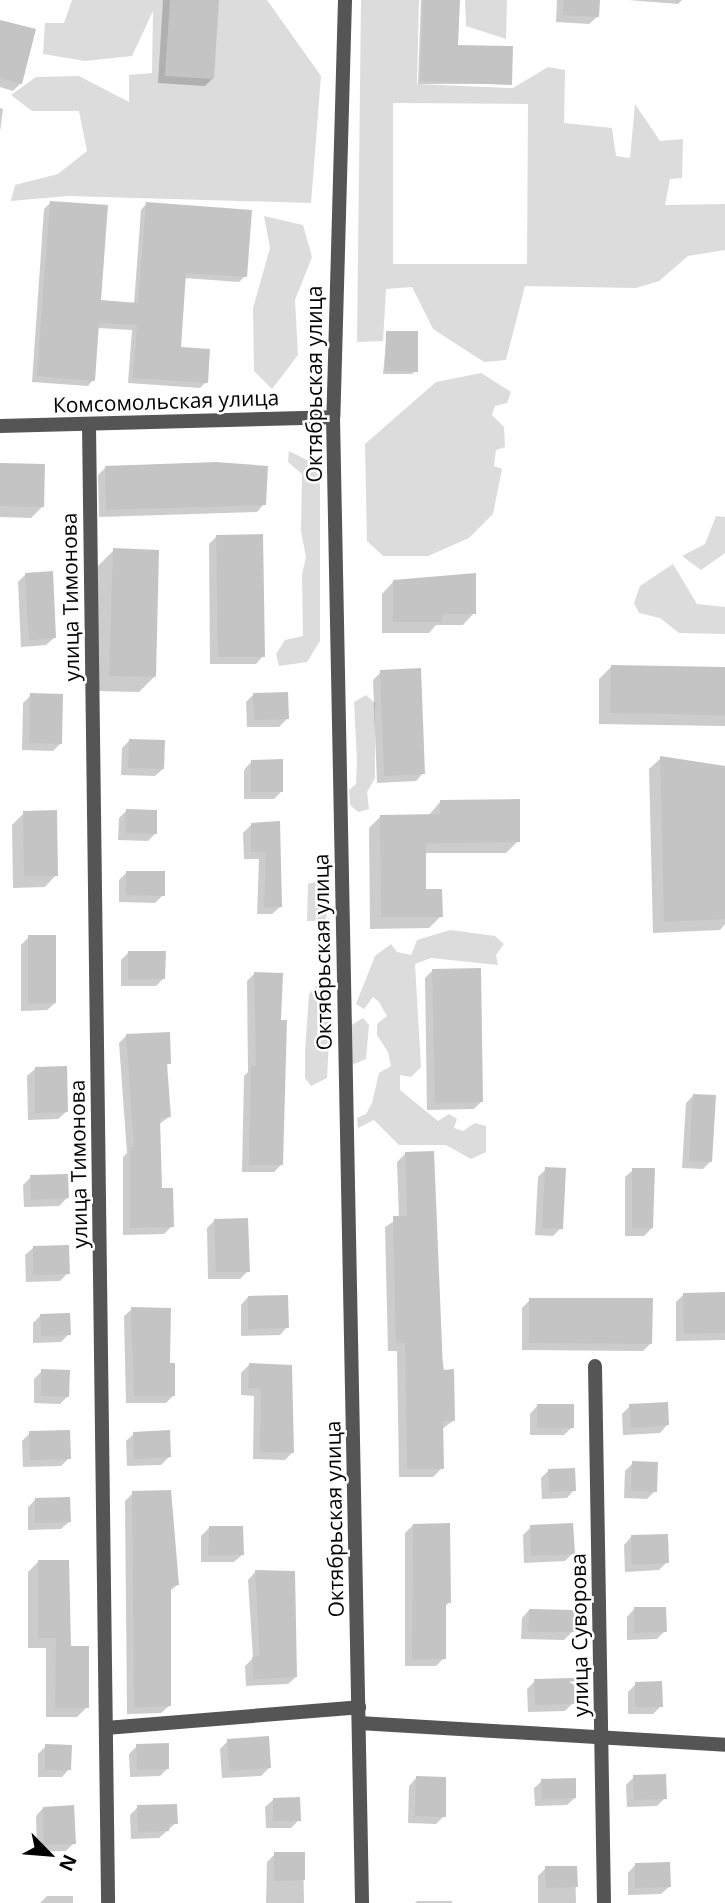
<!DOCTYPE html>
<meta charset="utf-8">
<style>
body{margin:0}
#map{position:relative;width:725px;height:1903px;overflow:hidden;background:#fff;font-family:"Open Sans",sans-serif}
div>[style]{position:absolute}
[style*='--x']{left:calc(var(--x)*1px);top:calc(var(--y)*1px);width:calc(var(--w)*1px);rotate:calc(var(--a)*1deg)}
.green>*{inset:0;background:#dcdcdc}
.shadow>*{inset:0;background:#0003}
.building>*{inset:0;background:#c4c4c4}
.minor>*{height:14px;margin:-7px;padding:0 7px;transform-origin:7px;border-radius:7px;background:#555}
.tertiary>*{height:14px;margin:-7px;padding:0 7px;transform-origin:7px;border-radius:7px;background:#555}
span{translate:-50% -50%;white-space:nowrap;text-align:center;line-height:1.15;-webkit-text-stroke:5px #fff;paint-order:stroke}
.street-label{font-size:21px;color:#000}
.north{position:absolute;left:14px;top:1819px;width:70px;height:70px;-webkit-text-stroke:5px #fff;paint-order:stroke;rotate:115deg;font-size:19px;font-weight:700;line-height:28px;text-align:center;color:#000}
.north::after{content:'';display:block;margin:auto;width:24px;height:32px;background:#000;clip-path:polygon(50% 0,100% 100%,50% 72%,0 100%)}
</style>
<div id="map">
<div class="green">
<i style="clip-path:polygon(72px 0,267px 0,321px 76px,311px 203px,68px 196px,11px 201px,15px 185px,58px 174px,87px 151px,79px 111px,32px 111px,11px 95px,36px 77px,79px 76px,129px 102px,129px 75px,152px 73px,153px 11px,132px 56px,85px 61px,43px 54px,45px 23px,64px 23px)"></i>
<i style="clip-path:polygon(evenodd,361px 0,419px 0,417px 84px,513px 88px,548px 67px,565px 70px,564px 123px,612px 128px,616px 156px,630px 158px,635px 104px,660px 141px,683px 139px,682px 178px,670px 179px,665px 205px,725px 204px,725px 250px,688px 256px,659px 281px,636px 288px,525px 286px,506px 360px,484px 362px,433px 329px,412px 287px,386px 289px,383px 341px,357px 342px,361px 0,393px 103px,528px 104px,527px 264px,393px 264px,393px 103px)"></i>
<i style="clip-path:polygon(465px 0,507px 0,506px 39px,466px 26px)"></i>
<i style="clip-path:polygon(264px 216px,303px 225px,312px 257px,295px 300px,298px 355px,272px 389px,254px 371px,253px 308px,270px 248px)"></i>
<i style="clip-path:polygon(481px 373px,511px 392px,507px 403px,495px 406px,492px 415px,504px 427px,505px 447px,496px 450px,494px 466px,502px 469px,493px 514px,469px 538px,428px 556px,383px 556px,367px 541px,365px 444px,436px 382px)"></i>
<i style="clip-path:polygon(289px 451px,307px 460px,320px 477px,320px 641px,307px 662px,279px 666px,276px 654px,285px 640px,303px 636px,302px 575px,306px 557px,301px 531px,302px 474px,288px 462px)"></i>
<i style="clip-path:polygon(716px 516px,725px 517px,725px 553px,701px 570px,682px 556px,705px 544px)"></i>
<i style="clip-path:polygon(673px 564px,697px 604px,725px 607px,725px 634px,679px 633px,660px 618px,639px 613px,634px 603px,640px 586px)"></i>
<i style="clip-path:polygon(366px 695px,375px 703px,375px 778px,367px 792px,369px 809px,358px 812px,350px 805px,349px 790px,356px 784px,357px 762px,354px 702px)"></i>
<i style="clip-path:polygon(330px 878px,326px 921px,307px 921px,308px 884px)"></i>
<i style="clip-path:polygon(450px 930px,495px 936px,504px 944px,496px 955px,498px 965px,431px 958px,415px 964px,421px 1067px,411px 1077px,400px 1075px,400px 1090px,438px 1121px,449px 1114px,457px 1119px,454px 1128px,463px 1131px,475px 1123px,486px 1126px,486px 1152px,471px 1159px,446px 1145px,399px 1145px,374px 1120px,358px 1128px,357px 1118px,366px 1114px,372px 1103px,379px 1073px,391px 1066px,388px 1052px,377px 1035px,377px 1024px,387px 1016px,379px 1002px,373px 997px,364px 1009px,356px 1004px,375px 956px,391px 944px,397px 952px,411px 955px,417px 940px)"></i>
<i style="clip-path:polygon(318px 984px,332px 987px,327px 1078px,311px 1086px,305px 1078px,305px 1052px,309px 994px)"></i>
<i style="clip-path:polygon(363px 1018px,369px 1025px,366px 1059px,354px 1064px,343px 1058px,350px 1026px)"></i>
</div>
<div class="shadow">
<i style="clip-path:polygon(163px 0,217px 0,213px 78px,205px 86px,158px 83px)"></i>
<i style="clip-path:polygon(421px 0,458px 0,457px 46px,510px 84px,418px 84px)"></i>
<i style="clip-path:polygon(557px 0,598px 0,597px 17px,589px 24px,556px 22px)"></i>
<i style="clip-path:polygon(628px 0,682px 0,678px 4px)"></i>
<i style="clip-path:polygon(0 22px,21px 83px,13px 91px,0 87px)"></i>
<i style="clip-path:polygon(0 108px,3px 109px,0 132px)"></i>
<i style="clip-path:polygon(50px 203px,99px 302px,134px 304px,141px 210px,146px 204px,245px 276px,239px 282px,184px 278px,179px 349px,206px 382px,200px 388px,128px 383px,132px 330px,97px 328px,93px 380px,88px 386px,32px 382px,44px 209px)"></i>
<i style="clip-path:polygon(387px 332px,416px 371px,412px 374px,383px 374px)"></i>
<i style="clip-path:polygon(0 465px,43px 506px,31px 518px,0 517px)"></i>
<i style="clip-path:polygon(106px 467px,264px 504px,257px 512px,99px 517px,98px 475px)"></i>
<i style="clip-path:polygon(216px 537px,263px 656px,256px 664px,210px 664px,209px 544px)"></i>
<i style="clip-path:polygon(114px 550px,154px 677px,139px 692px,95px 691px,98px 566px)"></i>
<i style="clip-path:polygon(26px 574px,54px 638px,46px 645px,21px 647px,18px 582px)"></i>
<i style="clip-path:polygon(474px 575px,474px 613px,463px 625px,436px 625px,429px 633px,382px 633px,382px 594px,393px 582px)"></i>
<i style="clip-path:polygon(611px 667px,725px 669px,725px 726px,599px 724px,599px 679px)"></i>
<i style="clip-path:polygon(381px 672px,423px 773px,416px 781px,377px 783px,373px 680px)"></i>
<i style="clip-path:polygon(254px 694px,287px 719px,279px 727px,247px 727px,246px 702px)"></i>
<i style="clip-path:polygon(31px 695px,61px 743px,53px 751px,22px 750px,23px 703px)"></i>
<i style="clip-path:polygon(130px 740px,163px 769px,155px 776px,121px 775px,122px 748px)"></i>
<i style="clip-path:polygon(661px 758px,725px 768px,725px 924px,720px 930px,653px 933px,649px 769px)"></i>
<i style="clip-path:polygon(251px 762px,282px 791px,274px 799px,244px 799px,244px 770px)"></i>
<i style="clip-path:polygon(440px 802px,518px 841px,506px 853px,424px 853px,424px 891px,441px 916px,429px 928px,370px 929px,369px 828px,381px 816px,428px 816px)"></i>
<i style="clip-path:polygon(127px 810px,156px 833px,148px 841px,118px 840px,119px 818px)"></i>
<i style="clip-path:polygon(24px 813px,56px 875px,45px 887px,13px 888px,12px 825px)"></i>
<i style="clip-path:polygon(279px 823px,280px 907px,272px 914px,257px 914px,259px 859px,244px 859px,243px 833px,251px 825px)"></i>
<i style="clip-path:polygon(127px 872px,163px 895px,155px 903px,119px 902px,119px 880px)"></i>
<i style="clip-path:polygon(29px 937px,55px 1003px,47px 1010px,21px 1011px,21px 945px)"></i>
<i style="clip-path:polygon(129px 952px,164px 978px,156px 986px,121px 986px,121px 960px)"></i>
<i style="clip-path:polygon(433px 970px,481px 1102px,474px 1109px,427px 1110px,425px 978px)"></i>
<i style="clip-path:polygon(255px 973px,281px 1165px,274px 1172px,242px 1172px,244px 1076px,248px 1072px,247px 981px)"></i>
<i style="clip-path:polygon(127px 1035px,169px 1063px,165px 1067px,169px 1117px,158px 1125px,160px 1190px,172px 1226px,164px 1234px,123px 1235px,123px 1157px,127px 1153px,119px 1043px)"></i>
<i style="clip-path:polygon(35px 1069px,66px 1112px,58px 1119px,28px 1120px,27px 1076px)"></i>
<i style="clip-path:polygon(694px 1095px,711px 1161px,703px 1169px,682px 1168px,686px 1103px)"></i>
<i style="clip-path:polygon(406px 1153px,453px 1421px,442px 1429px,442px 1468px,433px 1477px,399px 1477px,397px 1351px,388px 1351px,385px 1227px,399px 1218px,397px 1162px)"></i>
<i style="clip-path:polygon(546px 1169px,561px 1228px,553px 1236px,535px 1235px,538px 1177px)"></i>
<i style="clip-path:polygon(633px 1170px,652px 1228px,644px 1236px,625px 1236px,625px 1177px)"></i>
<i style="clip-path:polygon(31px 1177px,67px 1198px,59px 1206px,24px 1207px,23px 1185px)"></i>
<i style="clip-path:polygon(215px 1220px,248px 1271px,240px 1279px,208px 1279px,207px 1228px)"></i>
<i style="clip-path:polygon(33px 1248px,68px 1273px,60px 1281px,26px 1282px,25px 1255px)"></i>
<i style="clip-path:polygon(725px 1294px,725px 1340px,676px 1341px,676px 1302px,683px 1295px)"></i>
<i style="clip-path:polygon(248px 1297px,287px 1327px,280px 1335px,241px 1336px,241px 1305px)"></i>
<i style="clip-path:polygon(530px 1300px,651px 1343px,643px 1351px,522px 1350px,522px 1308px)"></i>
<i style="clip-path:polygon(132px 1309px,168px 1364px,174px 1395px,166px 1403px,126px 1403px,124px 1316px)"></i>
<i style="clip-path:polygon(41px 1315px,69px 1334px,61px 1342px,33px 1343px,33px 1323px)"></i>
<i style="clip-path:polygon(249px 1365px,293px 1452px,285px 1460px,253px 1459px,254px 1396px,241px 1395px,241px 1373px)"></i>
<i style="clip-path:polygon(42px 1371px,68px 1396px,60px 1404px,34px 1403px,34px 1379px)"></i>
<i style="clip-path:polygon(537px 1406px,572px 1427px,564px 1435px,530px 1435px,530px 1414px)"></i>
<i style="clip-path:polygon(630px 1406px,667px 1425px,660px 1433px,623px 1435px,622px 1414px)"></i>
<i style="clip-path:polygon(30px 1433px,69px 1458px,61px 1466px,23px 1467px,22px 1441px)"></i>
<i style="clip-path:polygon(134px 1434px,169px 1457px,161px 1465px,127px 1466px,126px 1441px)"></i>
<i style="clip-path:polygon(633px 1463px,655px 1491px,647px 1499px,624px 1498px,625px 1471px)"></i>
<i style="clip-path:polygon(549px 1470px,574px 1490px,567px 1498px,542px 1499px,541px 1478px)"></i>
<i style="clip-path:polygon(133px 1493px,177px 1585px,169px 1592px,169px 1706px,161px 1713px,127px 1714px,125px 1501px)"></i>
<i style="clip-path:polygon(36px 1499px,69px 1522px,61px 1529px,28px 1530px,28px 1507px)"></i>
<i style="clip-path:polygon(413px 1525px,450px 1602px,444px 1607px,444px 1658px,436px 1666px,405px 1666px,405px 1533px)"></i>
<i style="clip-path:polygon(531px 1527px,573px 1553px,565px 1561px,524px 1563px,523px 1535px)"></i>
<i style="clip-path:polygon(209px 1528px,242px 1555px,234px 1562px,201px 1562px,201px 1536px)"></i>
<i style="clip-path:polygon(631px 1537px,667px 1562px,659px 1570px,625px 1572px,624px 1545px)"></i>
<i style="clip-path:polygon(38px 1562px,87px 1707px,77px 1717px,46px 1717px,46px 1648px,28px 1648px,28px 1572px)"></i>
<i style="clip-path:polygon(255px 1572px,296px 1677px,288px 1684px,246px 1686px,245px 1666px,253px 1658px,248px 1580px)"></i>
<i style="clip-path:polygon(634px 1609px,665px 1631px,657px 1639px,627px 1640px,627px 1617px)"></i>
<i style="clip-path:polygon(529px 1610px,572px 1632px,564px 1640px,521px 1639px,522px 1618px)"></i>
<i style="clip-path:polygon(535px 1681px,573px 1703px,565px 1711px,528px 1712px,527px 1689px)"></i>
<i style="clip-path:polygon(636px 1684px,661px 1706px,653px 1714px,628px 1714px,628px 1692px)"></i>
<i style="clip-path:polygon(228px 1741px,269px 1768px,261px 1776px,222px 1778px,220px 1749px)"></i>
<i style="clip-path:polygon(46px 1746px,69px 1769px,62px 1777px,38px 1777px,38px 1754px)"></i>
<i style="clip-path:polygon(137px 1746px,168px 1768px,160px 1776px,130px 1777px,129px 1754px)"></i>
<i style="clip-path:polygon(634px 1777px,665px 1798px,657px 1806px,627px 1807px,626px 1785px)"></i>
<i style="clip-path:polygon(416px 1778px,444px 1816px,436px 1824px,408px 1823px,409px 1786px)"></i>
<i style="clip-path:polygon(542px 1781px,575px 1798px,567px 1805px,535px 1806px,534px 1788px)"></i>
<i style="clip-path:polygon(273px 1800px,299px 1820px,291px 1828px,266px 1828px,265px 1807px)"></i>
<i style="clip-path:polygon(138px 1807px,176px 1823px,159px 1838px,131px 1839px,130px 1815px)"></i>
<i style="clip-path:polygon(43px 1808px,74px 1843px,66px 1851px,37px 1852px,36px 1816px)"></i>
<i style="clip-path:polygon(275px 1854px,303px 1854px,304px 1903px,266px 1903px,267px 1862px)"></i>
<i style="clip-path:polygon(635px 1865px,669px 1887px,661px 1894px,628px 1895px,628px 1873px)"></i>
<i style="clip-path:polygon(575px 1867px,576px 1903px,538px 1903px,538px 1876px,546px 1868px)"></i>
<i style="clip-path:polygon(47px 1896px,73px 1896px,73px 1903px,40px 1903px)"></i>
<i style="clip-path:polygon(417px 1901px,452px 1901px,452px 1903px,415px 1903px)"></i>
</div>
<div class="building">
<i style="clip-path:polygon(170px 0,219px 0,214px 79px,165px 76px)"></i>
<i style="clip-path:polygon(423px 0,460px 0,458px 45px,513px 46px,512px 85px,420px 81px)"></i>
<i style="clip-path:polygon(564px 0,600px 0,599px 17px,563px 15px)"></i>
<i style="clip-path:polygon(0 20px,36px 29px,22px 84px,0 78px)"></i>
<i style="clip-path:polygon(50px 201px,108px 205px,101px 300px,138px 303px,146px 202px,252px 210px,247px 277px,186px 273px,181px 347px,210px 349px,208px 383px,133px 378px,137px 325px,99px 323px,95px 381px,37px 376px)"></i>
<i style="clip-path:polygon(386px 331px,418px 331px,418px 372px,385px 371px)"></i>
<i style="clip-path:polygon(216px 462px,268px 466px,266px 505px,106px 510px,105px 466px)"></i>
<i style="clip-path:polygon(0 463px,45px 464px,44px 507px,0 506px)"></i>
<i style="clip-path:polygon(263px 534px,265px 657px,218px 657px,216px 535px)"></i>
<i style="clip-path:polygon(113px 548px,159px 550px,156px 677px,109px 676px)"></i>
<i style="clip-path:polygon(53px 571px,56px 638px,29px 640px,25px 573px)"></i>
<i style="clip-path:polygon(476px 573px,476px 614px,442px 614px,442px 622px,393px 622px,393px 580px)"></i>
<i style="clip-path:polygon(611px 665px,725px 667px,725px 715px,610px 713px)"></i>
<i style="clip-path:polygon(421px 668px,425px 774px,384px 776px,380px 670px)"></i>
<i style="clip-path:polygon(288px 692px,289px 719px,254px 720px,253px 693px)"></i>
<i style="clip-path:polygon(30px 693px,63px 694px,62px 744px,29px 743px)"></i>
<i style="clip-path:polygon(129px 739px,165px 740px,164px 769px,128px 768px)"></i>
<i style="clip-path:polygon(660px 756px,725px 766px,725px 919px,664px 922px)"></i>
<i style="clip-path:polygon(283px 759px,283px 792px,251px 792px,251px 760px)"></i>
<i style="clip-path:polygon(520px 799px,520px 842px,426px 843px,426px 889px,442px 889px,443px 917px,381px 917px,380px 815px,440px 814px,440px 800px)"></i>
<i style="clip-path:polygon(126px 809px,157px 810px,157px 834px,125px 833px)"></i>
<i style="clip-path:polygon(57px 810px,58px 876px,24px 876px,23px 811px)"></i>
<i style="clip-path:polygon(280px 821px,282px 907px,264px 907px,266px 852px,251px 852px,251px 823px)"></i>
<i style="clip-path:polygon(126px 871px,165px 871px,165px 896px,126px 895px)"></i>
<i style="clip-path:polygon(28px 935px,56px 935px,56px 1003px,28px 1003px)"></i>
<i style="clip-path:polygon(128px 951px,166px 951px,165px 979px,128px 979px)"></i>
<i style="clip-path:polygon(481px 968px,483px 1102px,435px 1103px,432px 969px)"></i>
<i style="clip-path:polygon(254px 972px,283px 973px,281px 1020px,287px 1020px,283px 1165px,249px 1165px,251px 1066px,256px 1066px)"></i>
<i style="clip-path:polygon(170px 1032px,171px 1064px,167px 1064px,171px 1117px,160px 1118px,162px 1188px,173px 1188px,174px 1227px,130px 1228px,130px 1147px,134px 1147px,126px 1034px)"></i>
<i style="clip-path:polygon(67px 1066px,68px 1112px,35px 1113px,35px 1067px)"></i>
<i style="clip-path:polygon(693px 1094px,716px 1095px,712px 1162px,689px 1161px)"></i>
<i style="clip-path:polygon(434px 1151px,443px 1370px,454px 1369px,455px 1421px,443px 1421px,444px 1469px,407px 1469px,405px 1343px,396px 1343px,393px 1216px,407px 1216px,405px 1152px)"></i>
<i style="clip-path:polygon(545px 1167px,566px 1168px,563px 1229px,542px 1228px)"></i>
<i style="clip-path:polygon(632px 1168px,655px 1168px,653px 1228px,632px 1228px)"></i>
<i style="clip-path:polygon(68px 1174px,69px 1198px,31px 1200px,30px 1175px)"></i>
<i style="clip-path:polygon(248px 1218px,250px 1272px,216px 1272px,214px 1219px)"></i>
<i style="clip-path:polygon(69px 1245px,70px 1274px,33px 1275px,33px 1246px)"></i>
<i style="clip-path:polygon(725px 1292px,725px 1333px,684px 1334px,683px 1293px)"></i>
<i style="clip-path:polygon(288px 1295px,289px 1328px,248px 1329px,248px 1296px)"></i>
<i style="clip-path:polygon(529px 1298px,653px 1298px,652px 1344px,529px 1343px)"></i>
<i style="clip-path:polygon(131px 1307px,171px 1308px,170px 1363px,175px 1363px,175px 1396px,134px 1396px)"></i>
<i style="clip-path:polygon(70px 1313px,71px 1335px,41px 1336px,40px 1314px)"></i>
<i style="clip-path:polygon(249px 1363px,292px 1365px,294px 1453px,260px 1452px,261px 1389px,248px 1388px)"></i>
<i style="clip-path:polygon(41px 1369px,70px 1370px,69px 1397px,41px 1396px)"></i>
<i style="clip-path:polygon(668px 1402px,669px 1425px,631px 1428px,629px 1404px)"></i>
<i style="clip-path:polygon(537px 1404px,574px 1404px,574px 1428px,537px 1428px)"></i>
<i style="clip-path:polygon(70px 1430px,71px 1459px,30px 1460px,29px 1431px)"></i>
<i style="clip-path:polygon(170px 1430px,171px 1457px,134px 1459px,133px 1432px)"></i>
<i style="clip-path:polygon(632px 1461px,658px 1462px,657px 1492px,631px 1491px)"></i>
<i style="clip-path:polygon(575px 1468px,576px 1491px,549px 1492px,548px 1469px)"></i>
<i style="clip-path:polygon(171px 1490px,179px 1585px,171px 1586px,171px 1706px,134px 1707px,132px 1491px)"></i>
<i style="clip-path:polygon(70px 1497px,71px 1522px,35px 1523px,35px 1498px)"></i>
<i style="clip-path:polygon(450px 1523px,451px 1603px,446px 1603px,446px 1659px,412px 1659px,413px 1524px)"></i>
<i style="clip-path:polygon(573px 1523px,575px 1554px,531px 1556px,530px 1525px)"></i>
<i style="clip-path:polygon(209px 1526px,243px 1526px,244px 1555px,208px 1555px)"></i>
<i style="clip-path:polygon(668px 1534px,669px 1563px,632px 1565px,631px 1535px)"></i>
<i style="clip-path:polygon(38px 1560px,69px 1560px,71px 1646px,89px 1646px,89px 1708px,55px 1708px,56px 1638px,38px 1638px)"></i>
<i style="clip-path:polygon(255px 1570px,295px 1571px,297px 1677px,253px 1679px,252px 1657px,260px 1656px)"></i>
<i style="clip-path:polygon(634px 1607px,666px 1607px,667px 1632px,634px 1633px)"></i>
<i style="clip-path:polygon(529px 1609px,574px 1610px,574px 1632px,528px 1632px)"></i>
<i style="clip-path:polygon(574px 1678px,575px 1704px,535px 1705px,534px 1679px)"></i>
<i style="clip-path:polygon(662px 1681px,663px 1707px,635px 1707px,635px 1682px)"></i>
<i style="clip-path:polygon(269px 1736px,271px 1768px,229px 1771px,227px 1739px)"></i>
<i style="clip-path:polygon(169px 1743px,169px 1769px,137px 1770px,136px 1744px)"></i>
<i style="clip-path:polygon(45px 1744px,72px 1745px,71px 1770px,45px 1770px)"></i>
<i style="clip-path:polygon(666px 1774px,667px 1799px,634px 1800px,633px 1775px)"></i>
<i style="clip-path:polygon(416px 1776px,446px 1777px,446px 1817px,415px 1816px)"></i>
<i style="clip-path:polygon(576px 1778px,576px 1798px,542px 1799px,541px 1779px)"></i>
<i style="clip-path:polygon(300px 1797px,301px 1821px,273px 1821px,273px 1798px)"></i>
<i style="clip-path:polygon(177px 1804px,178px 1824px,169px 1824px,169px 1831px,138px 1832px,137px 1805px)"></i>
<i style="clip-path:polygon(74px 1805px,76px 1844px,44px 1845px,43px 1807px)"></i>
<i style="clip-path:polygon(274px 1852px,305px 1852px,305px 1880px,274px 1881px)"></i>
<i style="clip-path:polygon(670px 1862px,671px 1887px,635px 1888px,635px 1863px)"></i>
<i style="clip-path:polygon(545px 1866px,577px 1866px,578px 1887px,546px 1888px)"></i>
</div>
<div class="minor">
<i style="--x:89;--y:425;--w:1478;--a:89.26"></i>
<i style="--x:595;--y:1366;--w:537;--a:89.04"></i>
<i style="--x:359;--y:1723;--w:367;--a:3.4"></i>
<i style="--x:106;--y:1728;--w:254;--a:-4.7"></i>
</div>
<div class="tertiary">
<i style="--x:345;--y:0;--w:417;--a:91.6"></i>
<i style="--x:333;--y:417;--w:1486;--a:88.88"></i>
<i style="--x:0;--y:426;--w:333;--a:-1.5"></i>
</div>
<div class="street-label">
<span style="left:314px;top:384px;rotate:-90deg">Октябрьская улица</span>
<span style="left:166px;top:401px;rotate:-2deg">Комсомольская улица</span>
<span style="left:70px;top:597px;rotate:-91deg">улица Тимонова</span>
<span style="left:322px;top:952px;rotate:-91deg">Октябрьская улица</span>
<span style="left:78px;top:1164px;rotate:-91deg">улица Тимонова</span>
<span style="left:334px;top:1519px;rotate:-91deg">Октябрьская улица</span>
<span style="left:579px;top:1635px;rotate:-91deg">улица Суворова</span>
</div>
<div class="north">N</div>
</div>
